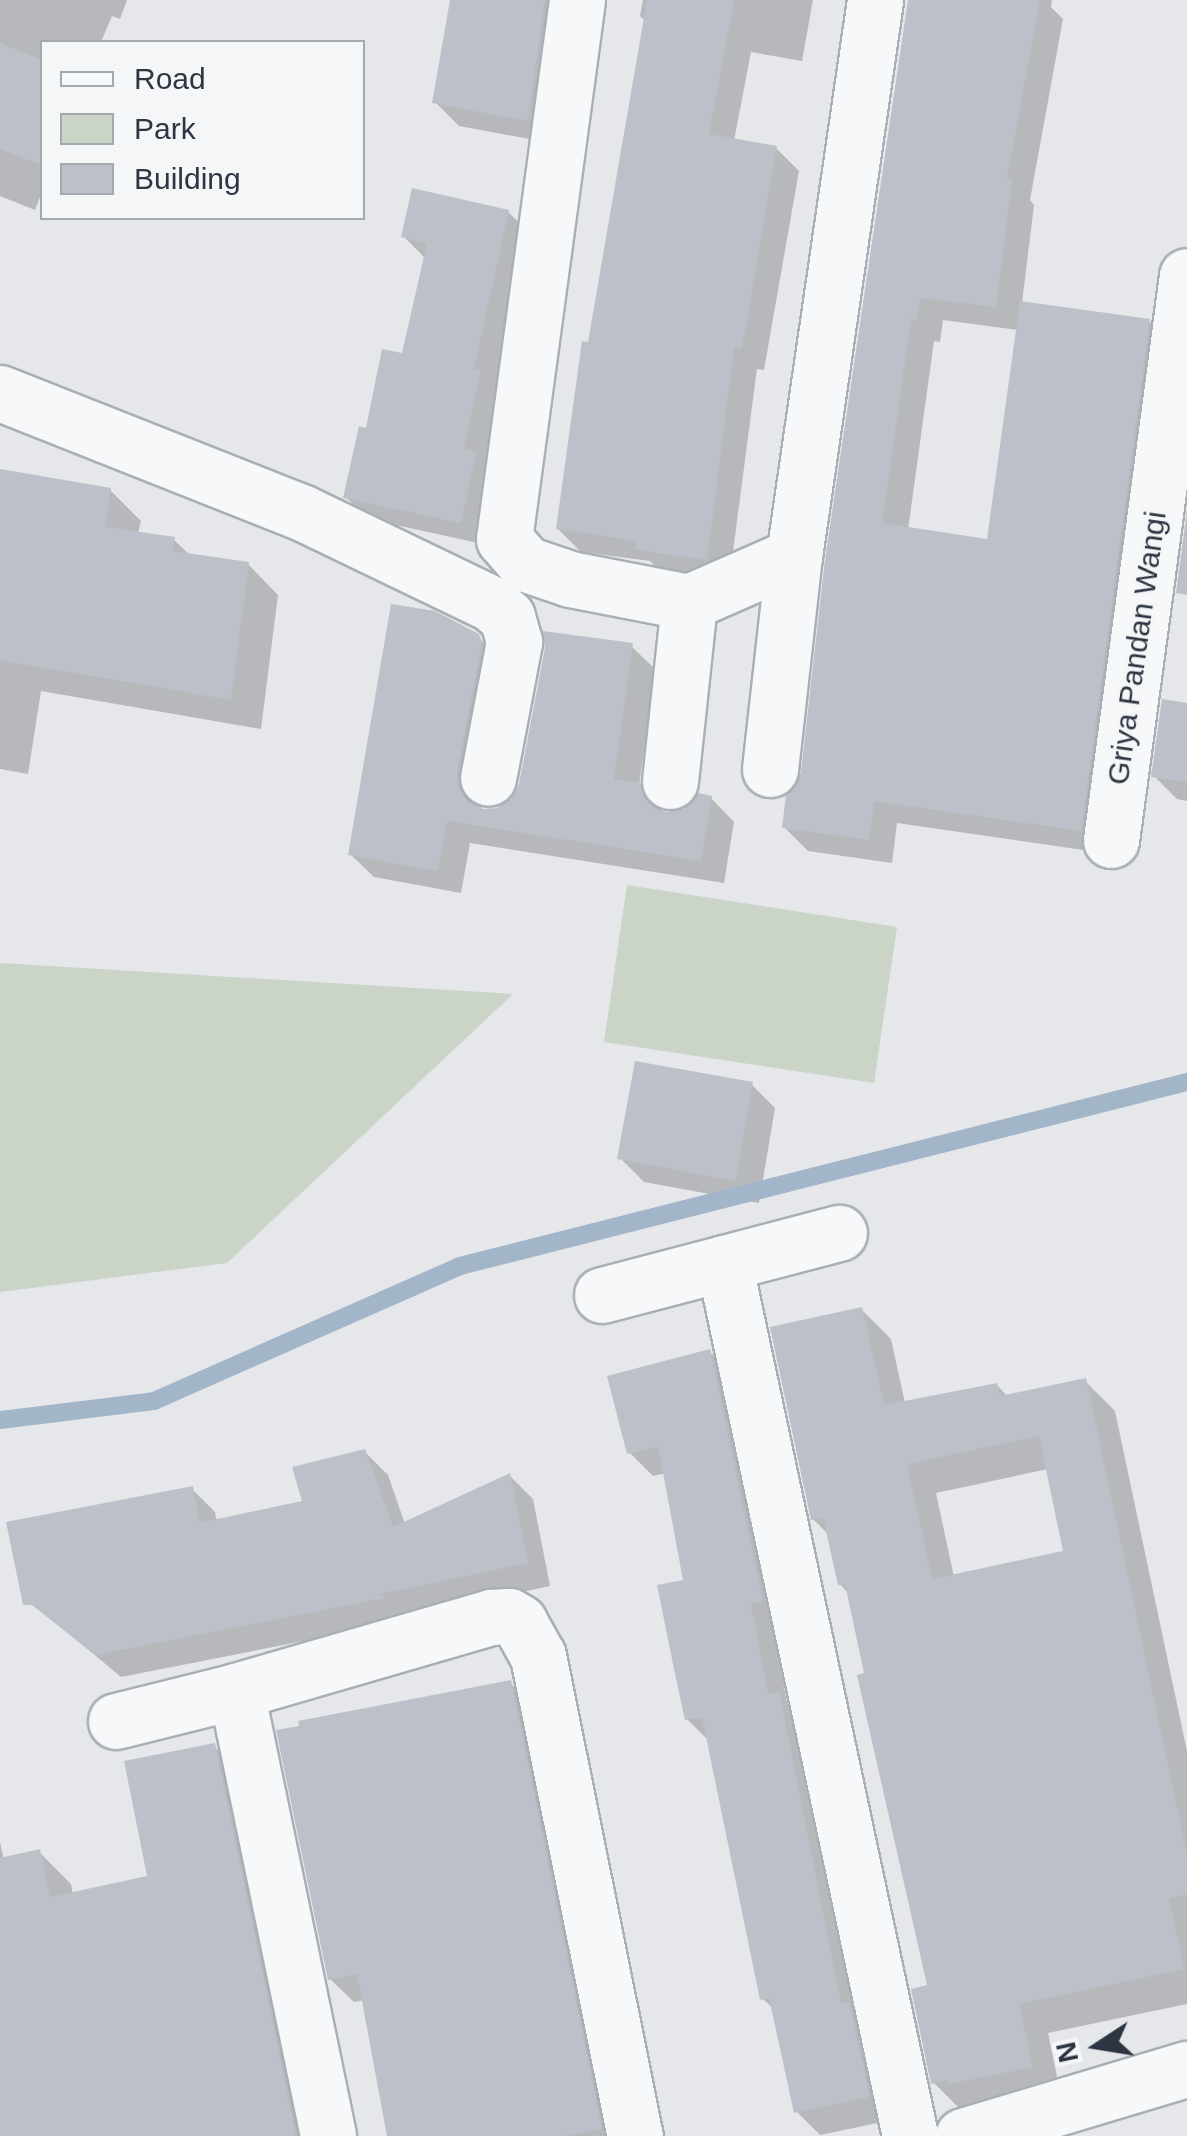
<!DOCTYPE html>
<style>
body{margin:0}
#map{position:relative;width:1187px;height:2136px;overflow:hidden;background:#e5e7eb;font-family:Helvetica,sans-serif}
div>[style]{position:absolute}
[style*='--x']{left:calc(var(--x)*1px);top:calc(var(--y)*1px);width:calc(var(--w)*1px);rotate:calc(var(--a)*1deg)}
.green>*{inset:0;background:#cad4c7}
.shadow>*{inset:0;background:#0003}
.stream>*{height:18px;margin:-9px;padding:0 9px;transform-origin:9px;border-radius:9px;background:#a3b5c8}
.building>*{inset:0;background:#bcc0c8}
.roads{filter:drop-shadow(2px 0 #aaaeb5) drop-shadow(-2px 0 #aaaeb5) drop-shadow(0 2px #aaaeb5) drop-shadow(0 -2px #aaaeb5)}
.minor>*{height:55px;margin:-27.5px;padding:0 27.5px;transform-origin:27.5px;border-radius:27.5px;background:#f7f8fa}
span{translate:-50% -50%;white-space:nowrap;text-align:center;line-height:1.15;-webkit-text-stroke:8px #f4f6f8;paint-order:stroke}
.street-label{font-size:30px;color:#2d3542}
.legend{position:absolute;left:40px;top:40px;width:325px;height:180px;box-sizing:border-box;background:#f4f6f8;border:2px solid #a4a9af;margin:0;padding:12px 18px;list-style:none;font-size:30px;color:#2d3542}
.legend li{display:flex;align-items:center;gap:20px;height:50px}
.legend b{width:50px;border:2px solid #a4a9af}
.north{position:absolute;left:1047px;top:1996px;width:100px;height:100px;-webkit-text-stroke:8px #f4f6f8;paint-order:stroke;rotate:258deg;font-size:28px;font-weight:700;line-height:40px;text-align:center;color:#2d3542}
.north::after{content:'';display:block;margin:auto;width:35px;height:45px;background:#2d3542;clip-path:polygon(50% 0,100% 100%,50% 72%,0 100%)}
</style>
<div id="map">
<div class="green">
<i style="clip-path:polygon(627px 885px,897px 927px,874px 1083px,604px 1042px)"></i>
<i style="clip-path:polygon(0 963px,513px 994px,227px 1263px,0 1292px)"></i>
</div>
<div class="shadow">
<i style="clip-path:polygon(0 0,127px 0,120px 19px,112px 16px,101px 42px,42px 42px,42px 192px,35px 210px,0 196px)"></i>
<i style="clip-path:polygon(452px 0,575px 0,551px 143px,459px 126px,435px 102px)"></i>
<i style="clip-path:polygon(643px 0,813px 0,802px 61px,751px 52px,734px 141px,776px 148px,799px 171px,764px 370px,757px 369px,729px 582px,661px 572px,650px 561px,581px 552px,558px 529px,646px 22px,640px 16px)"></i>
<i style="clip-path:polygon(evenodd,912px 0,1052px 0,1051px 7px,1063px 19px,1030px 200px,1034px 205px,1022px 303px,1149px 321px,1172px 345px,1104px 853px,897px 823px,892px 863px,808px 851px,784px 827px,803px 773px,912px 0,943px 320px,1018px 330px,989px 542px,908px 530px,934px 341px,940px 342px,943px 320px)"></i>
<i style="clip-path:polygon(508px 212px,531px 234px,496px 389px,502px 395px,483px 544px,368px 519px,346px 497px,368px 430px,403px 356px,426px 259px,403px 236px)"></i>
<i style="clip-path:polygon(0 472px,110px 490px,141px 521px,138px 534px,174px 540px,191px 556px,248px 564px,278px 595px,261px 729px,41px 691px,28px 774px,0 769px)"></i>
<i style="clip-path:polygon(478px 637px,502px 661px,481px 810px,498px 810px,513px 801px,631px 646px,655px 669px,639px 786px,665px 814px,685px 811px,711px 798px,734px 822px,724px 883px,470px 843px,461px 893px,374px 877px,350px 854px)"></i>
<i style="clip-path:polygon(1187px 705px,1187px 801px,1177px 799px,1154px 776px)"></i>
<i style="clip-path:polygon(752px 1085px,775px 1108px,759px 1203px,644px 1182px,620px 1158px)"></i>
<i style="clip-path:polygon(evenodd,861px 1309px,891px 1339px,905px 1403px,997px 1385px,1008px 1397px,1085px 1381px,1115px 1411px,1187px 1751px,1187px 2004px,1048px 2033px,1061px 2096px,963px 2112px,933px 2082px,930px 1987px,849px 1594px,840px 1584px,829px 1535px,813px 1519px,861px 1309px,1048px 1469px,1066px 1553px,954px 1577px,936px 1493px,1048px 1469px)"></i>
<i style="clip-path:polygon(710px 1352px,733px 1376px,785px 1624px,773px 1627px,787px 1703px,802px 1718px,892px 2120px,820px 2135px,796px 2111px,775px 2010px,763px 1999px,709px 1741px,687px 1719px,686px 1582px,666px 1473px,653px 1476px,630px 1453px)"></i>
<i style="clip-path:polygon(364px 1451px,388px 1475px,405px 1524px,510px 1476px,533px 1499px,550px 1586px,402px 1618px,405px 1621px,121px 1677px,23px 1595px,192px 1489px,215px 1512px,217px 1522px,305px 1503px)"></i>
<i style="clip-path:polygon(510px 1683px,534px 1707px,621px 2136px,390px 2136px,365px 2000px,354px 2002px,330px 1979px)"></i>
<i style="clip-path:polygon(214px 1746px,246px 1778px,320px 2136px,0 2136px,0 1842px,4px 1860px,39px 1852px,71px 1884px,73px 1895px,149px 1878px)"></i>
</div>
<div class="stream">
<i style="--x:0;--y:1420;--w:155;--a:-7"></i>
<i style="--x:154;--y:1401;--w:334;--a:-23.8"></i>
<i style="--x:460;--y:1266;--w:750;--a:-14.2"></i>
</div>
<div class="building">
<i style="clip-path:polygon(450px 0,545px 0,528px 121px,432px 103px)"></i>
<i style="clip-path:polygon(647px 0,734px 0,709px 134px,777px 146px,742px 348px,734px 347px,707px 560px,635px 550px,637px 541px,556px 529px,582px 341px,588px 342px)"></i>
<i style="clip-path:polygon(908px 0,1040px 0,1007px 178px,1012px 179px,996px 307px,920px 298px,917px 320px,911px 319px,882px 523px,987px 539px,1020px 301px,1150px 319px,1081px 831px,874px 801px,869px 840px,782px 828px,786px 795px,801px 772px,825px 560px)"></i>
<i style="clip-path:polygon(0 43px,42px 60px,42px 165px,0 149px)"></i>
<i style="clip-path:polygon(412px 188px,509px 210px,474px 369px,481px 370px,464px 449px,476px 452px,461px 523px,343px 498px,359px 426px,366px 428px,382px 349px,402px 353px,427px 243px,401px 237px)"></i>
<i style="clip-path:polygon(0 469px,111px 488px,105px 527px,175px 537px,173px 551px,249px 562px,231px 700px,0 660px)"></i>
<i style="clip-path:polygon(1187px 510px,1187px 595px,1176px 593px)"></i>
<i style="clip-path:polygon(391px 604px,435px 611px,479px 634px,482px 643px,457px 773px,458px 787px,467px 801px,483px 809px,497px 808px,511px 799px,519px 784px,545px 648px,543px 631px,633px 643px,614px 779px,640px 783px,651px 806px,666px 812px,684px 809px,698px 793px,712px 796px,701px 861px,447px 821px,438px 871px,348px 855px)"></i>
<i style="clip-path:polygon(1162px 699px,1187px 703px,1187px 782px,1151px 777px)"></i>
<i style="clip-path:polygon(635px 1061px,753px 1082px,736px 1181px,617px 1159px)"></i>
<i style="clip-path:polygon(evenodd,862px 1307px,884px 1405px,997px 1383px,1000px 1396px,1086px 1378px,1187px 1855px,1187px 1894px,1169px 1898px,1184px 1969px,1019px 2004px,1033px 2067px,948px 2084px,947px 2080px,931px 2084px,911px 1989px,927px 1985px,857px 1675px,864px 1673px,845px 1584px,838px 1585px,823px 1517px,811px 1520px,770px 1327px,862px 1307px,1039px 1436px,1063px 1551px,932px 1579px,907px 1464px,1039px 1436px)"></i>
<i style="clip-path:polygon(710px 1349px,763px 1601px,751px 1604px,768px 1694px,779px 1691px,841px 2003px,849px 2002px,870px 2097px,794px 2113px,769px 1998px,760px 2000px,702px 1717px,685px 1720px,675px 1674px,657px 1585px,683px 1580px,658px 1446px,627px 1454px,607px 1376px)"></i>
<i style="clip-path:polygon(365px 1449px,393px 1527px,510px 1473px,528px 1563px,380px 1594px,385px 1598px,95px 1655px,32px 1605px,23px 1605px,6px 1522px,193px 1486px,199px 1523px,302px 1501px,292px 1467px)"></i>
<i style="clip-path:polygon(511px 1680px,602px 2129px,563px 2136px,387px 2136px,357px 1974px,328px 1980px,276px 1730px,299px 1726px,298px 1721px)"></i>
<i style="clip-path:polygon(215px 1743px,296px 2136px,0 2136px,0 1858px,40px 1849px,50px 1897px,147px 1876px,124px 1761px)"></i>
</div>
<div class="roads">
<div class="minor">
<i style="--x:577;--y:0;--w:544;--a:97.71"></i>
<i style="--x:504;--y:539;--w:33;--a:49"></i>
<i style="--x:526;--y:564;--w:46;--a:18.8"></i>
<i style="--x:570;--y:579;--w:121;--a:10.9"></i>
<i style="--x:689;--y:602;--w:115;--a:-23.7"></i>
<i style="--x:0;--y:393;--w:324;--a:21.6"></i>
<i style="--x:301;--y:512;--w:212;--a:25.7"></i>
<i style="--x:492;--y:604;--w:20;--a:41"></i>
<i style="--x:507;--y:617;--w:26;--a:74"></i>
<i style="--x:514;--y:642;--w:138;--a:100.8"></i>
<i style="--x:770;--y:769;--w:214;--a:-83.6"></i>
<i style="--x:794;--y:556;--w:562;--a:-81.71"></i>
<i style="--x:670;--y:781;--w:180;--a:-83.9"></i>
<i style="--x:1111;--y:840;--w:569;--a:-82.33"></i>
<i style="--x:724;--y:1263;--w:893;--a:77.97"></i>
<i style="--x:602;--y:1295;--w:245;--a:-14.7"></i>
<i style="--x:236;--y:1691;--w:266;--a:-16.2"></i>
<i style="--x:491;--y:1617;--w:18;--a:-3"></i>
<i style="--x:509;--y:1616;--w:12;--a:31"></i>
<i style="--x:519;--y:1622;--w:39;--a:61"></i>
<i style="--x:538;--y:1656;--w:490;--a:78.6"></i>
<i style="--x:116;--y:1721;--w:124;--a:-14"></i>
<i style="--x:236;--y:1691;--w:454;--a:78.3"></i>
<i style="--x:963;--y:2136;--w:234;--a:-16.7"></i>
</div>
</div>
<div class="street-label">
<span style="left:1137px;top:648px;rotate:-82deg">Griya Pandan Wangi</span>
</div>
<ul class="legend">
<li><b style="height:12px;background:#f7f8fa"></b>Road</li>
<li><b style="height:28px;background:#cad4c7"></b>Park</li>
<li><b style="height:28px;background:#bcc0c8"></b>Building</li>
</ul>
<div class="north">N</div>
</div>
